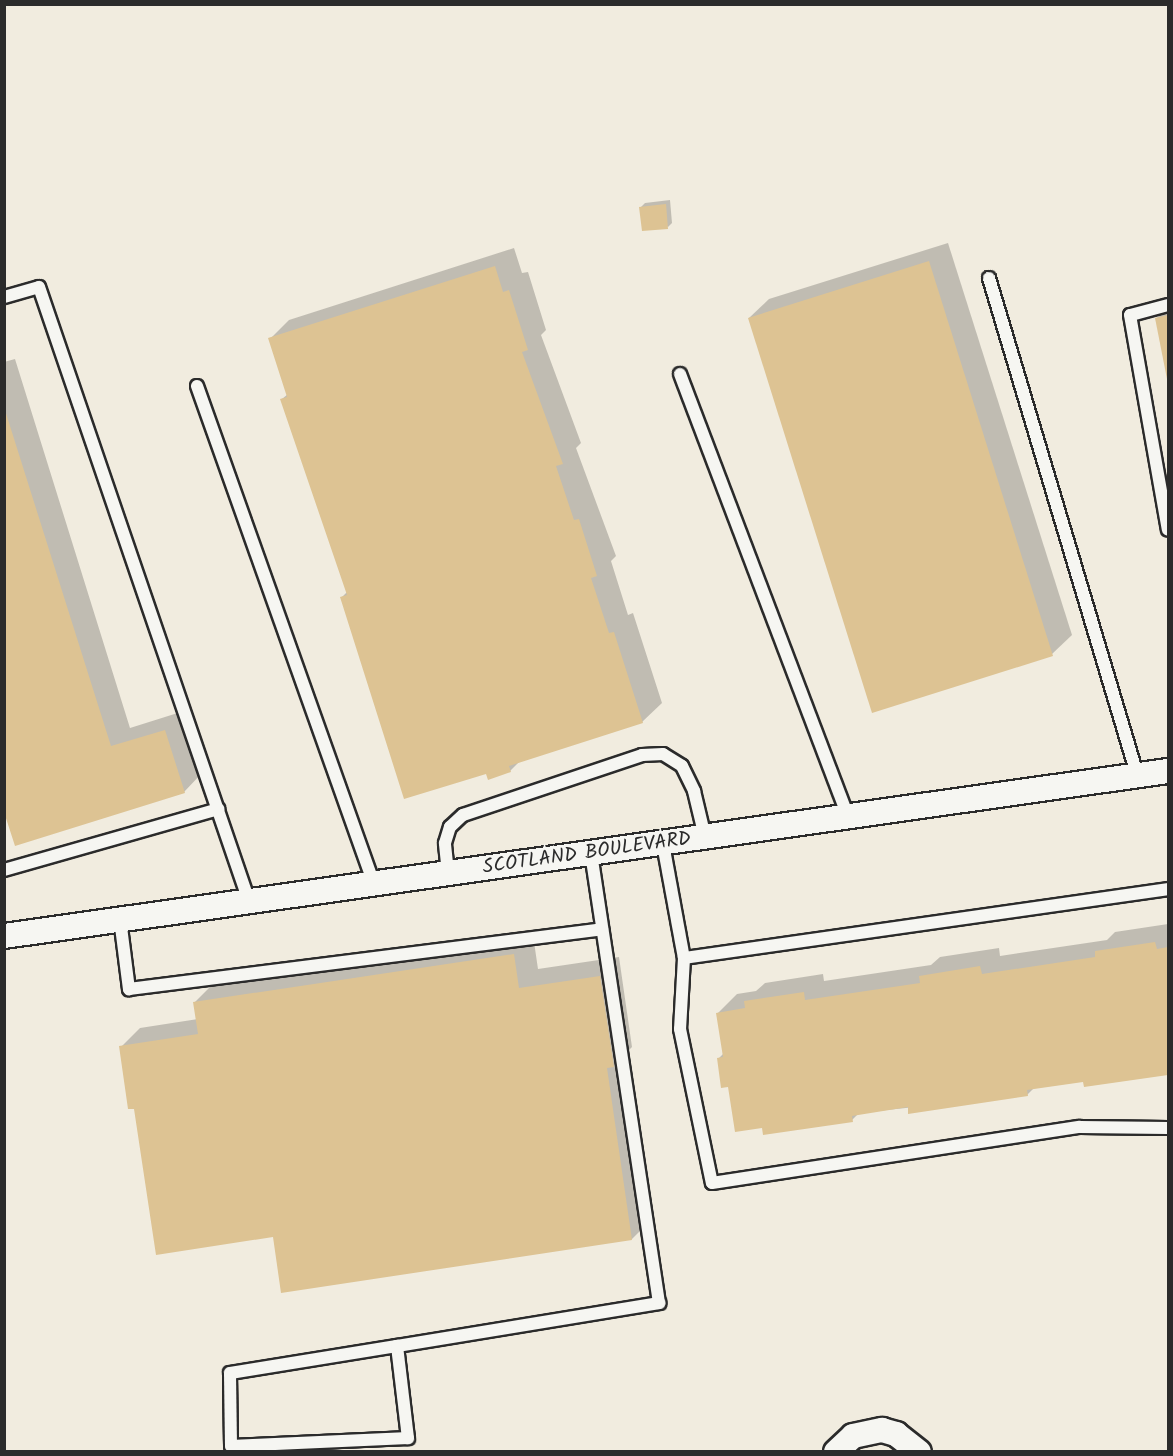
<!DOCTYPE html>
<style>
body{margin:0}
#map{position:relative;width:1173px;height:1456px;overflow:hidden;background:#f1ecdf;font-family:Kalam,sans-serif}
div>[style]{position:absolute}
[style*='--x']{left:calc(var(--x)*1px);top:calc(var(--y)*1px);width:calc(var(--w)*1px);rotate:calc(var(--a)*1deg)}
.shadow>*{inset:0;background:#0003}
.building>*{inset:0;background:#ddc393}
.roads{filter:drop-shadow(2px 0 #2b2b2b) drop-shadow(-2px 0 #2b2b2b) drop-shadow(0 2px #2b2b2b) drop-shadow(0 -2px #2b2b2b)}
.lane>*{height:12px;margin:-6px;padding:0 6px;transform-origin:6px;border-radius:6px;background:#f6f6f2}
.street>*{height:24px;margin:-12px;padding:0 12px;transform-origin:12px;border-radius:12px;background:#f6f6f2}
span{translate:-50% -50%;white-space:nowrap;text-align:center;line-height:1.15;-webkit-text-stroke:5px #f6f6f2;paint-order:stroke}
.street-label{font-size:20px;color:#2b2b2b}
.frame{position:absolute;inset:0;border:6px solid #2b2b2b;pointer-events:none}
</style>
<div id="map">
<div class="shadow">
<i style="clip-path:polygon(670px 200px,672px 223px,668px 227px,641px 207px,645px 203px)"></i>
<i style="clip-path:polygon(948px 243px,1072px 635px,1052px 654px,749px 318px,769px 299px)"></i>
<i style="clip-path:polygon(514px 248px,522px 273px,528px 272px,546px 330px,541px 335px,581px 443px,576px 448px,616px 556px,611px 561px,628px 615px,633px 613px,662px 703px,642px 722px,520px 761px,510px 771px,487px 772px,342px 597px,348px 591px,282px 399px,288px 394px,270px 339px,289px 320px)"></i>
<i style="clip-path:polygon(1168px 307px,1168px 377px,1157px 318px)"></i>
<i style="clip-path:polygon(15px 359px,130px 728px,184px 711px,203px 772px,184px 792px,4px 807px,4px 362px)"></i>
<i style="clip-path:polygon(1168px 924px,1168px 1073px,1085px 1085px,1084px 1080px,1035px 1087px,1027px 1095px,859px 1113px,852px 1120px,763px 1126px,729px 1085px,718px 1059px,724px 1053px,718px 1013px,737px 994px,756px 991px,765px 983px,823px 974px,824px 981px,931px 965px,940px 957px,999px 948px,1000px 956px,1107px 940px,1115px 932px)"></i>
<i style="clip-path:polygon(533px 935px,538px 969px,619px 957px,632px 1047px,626px 1053px,651px 1220px,632px 1239px,274px 1236px,136px 1107px,121px 1047px,140px 1028px,198px 1019px,195px 1002px,214px 983px)"></i>
</div>
<div class="building">
<i style="clip-path:polygon(666px 204px,668px 229px,642px 231px,639px 207px)"></i>
<i style="clip-path:polygon(929px 261px,1053px 656px,872px 713px,748px 318px)"></i>
<i style="clip-path:polygon(495px 266px,503px 292px,509px 290px,528px 350px,522px 352px,563px 464px,556px 466px,574px 520px,579px 519px,597px 576px,591px 578px,609px 633px,614px 632px,643px 723px,509px 766px,511px 772px,488px 780px,486px 774px,404px 799px,340px 597px,347px 595px,280px 399px,287px 397px,268px 338px)"></i>
<i style="clip-path:polygon(1168px 315px,1168px 379px,1167px 379px,1155px 318px)"></i>
<i style="clip-path:polygon(4px 407px,111px 746px,165px 730px,185px 793px,15px 846px,4px 812px)"></i>
<i style="clip-path:polygon(1155px 942px,1157px 949px,1168px 947px,1168px 1075px,1084px 1087px,1083px 1082px,1027px 1090px,1028px 1096px,908px 1114px,908px 1107px,852px 1116px,853px 1122px,763px 1135px,762px 1128px,735px 1132px,728px 1087px,721px 1088px,717px 1058px,723px 1057px,716px 1013px,745px 1008px,744px 1001px,804px 992px,805px 1000px,920px 983px,919px 976px,980px 966px,982px 974px,1095px 957px,1095px 951px)"></i>
<i style="clip-path:polygon(514px 954px,519px 988px,600px 976px,614px 1067px,607px 1068px,632px 1240px,281px 1293px,273px 1237px,156px 1255px,134px 1109px,128px 1109px,119px 1046px,198px 1034px,193px 1002px)"></i>
</div>
<div class="roads">
<div class="lane">
<i style="--x:989;--y:278;--w:518;--a:73.39"></i>
<i style="--x:4;--y:297;--w:36;--a:-16"></i>
<i style="--x:39;--y:287;--w:649;--a:71.12"></i>
<i style="--x:1168;--y:305;--w:39;--a:165"></i>
<i style="--x:1130;--y:315;--w:218;--a:80"></i>
<i style="--x:680;--y:374;--w:473;--a:69.2"></i>
<i style="--x:197;--y:386;--w:529;--a:70.43"></i>
<i style="--x:663;--y:844;--w:116;--a:79.6"></i>
<i style="--x:684;--y:958;--w:489;--a:-8.1"></i>
<i style="--x:4;--y:870;--w:223;--a:-15.9"></i>
<i style="--x:448;--y:873;--w:30;--a:-96"></i>
<i style="--x:445;--y:843;--w:17;--a:-73"></i>
<i style="--x:450;--y:827;--w:18;--a:-43"></i>
<i style="--x:463;--y:815;--w:189;--a:-18.5"></i>
<i style="--x:642;--y:755;--w:21;--a:-3"></i>
<i style="--x:663;--y:754;--w:22;--a:32"></i>
<i style="--x:682;--y:766;--w:28;--a:64"></i>
<i style="--x:694;--y:791;--w:47;--a:76.6"></i>
<i style="--x:120;--y:919;--w:71;--a:82.7"></i>
<i style="--x:129;--y:989;--w:477;--a:-7.2"></i>
<i style="--x:684;--y:958;--w:71;--a:93.2"></i>
<i style="--x:680;--y:1029;--w:157;--a:78.3"></i>
<i style="--x:712;--y:1183;--w:372;--a:-8.7"></i>
<i style="--x:1080;--y:1127;--w:88;--a:0.7"></i>
<i style="--x:397;--y:1346;--w:93;--a:83.2"></i>
<i style="--x:408;--y:1438;--w:177;--a:177.4"></i>
<i style="--x:231;--y:1446;--w:73;--a:-90.8"></i>
<i style="--x:230;--y:1373;--w:169;--a:-9.2"></i>
<i style="--x:397;--y:1346;--w:266;--a:-9.3"></i>
<i style="--x:659;--y:1303;--w:455;--a:-98.6"></i>
</div>
<div class="street">
<i style="--x:4;--y:936;--w:1176;--a:-8.07"></i>
<i style="--x:836;--y:1452;--w:23;--a:-43"></i>
<i style="--x:853;--y:1436;--w:30;--a:-12"></i>
<i style="--x:882;--y:1430;--w:15;--a:16"></i>
<i style="--x:896;--y:1434;--w:29;--a:38"></i>
</div>
</div>
<div class="street-label">
<span style="left:587px;top:854px;rotate:-8deg">SCOTLAND BOULEVARD</span>
</div>
<div class="frame"></div>
</div>
